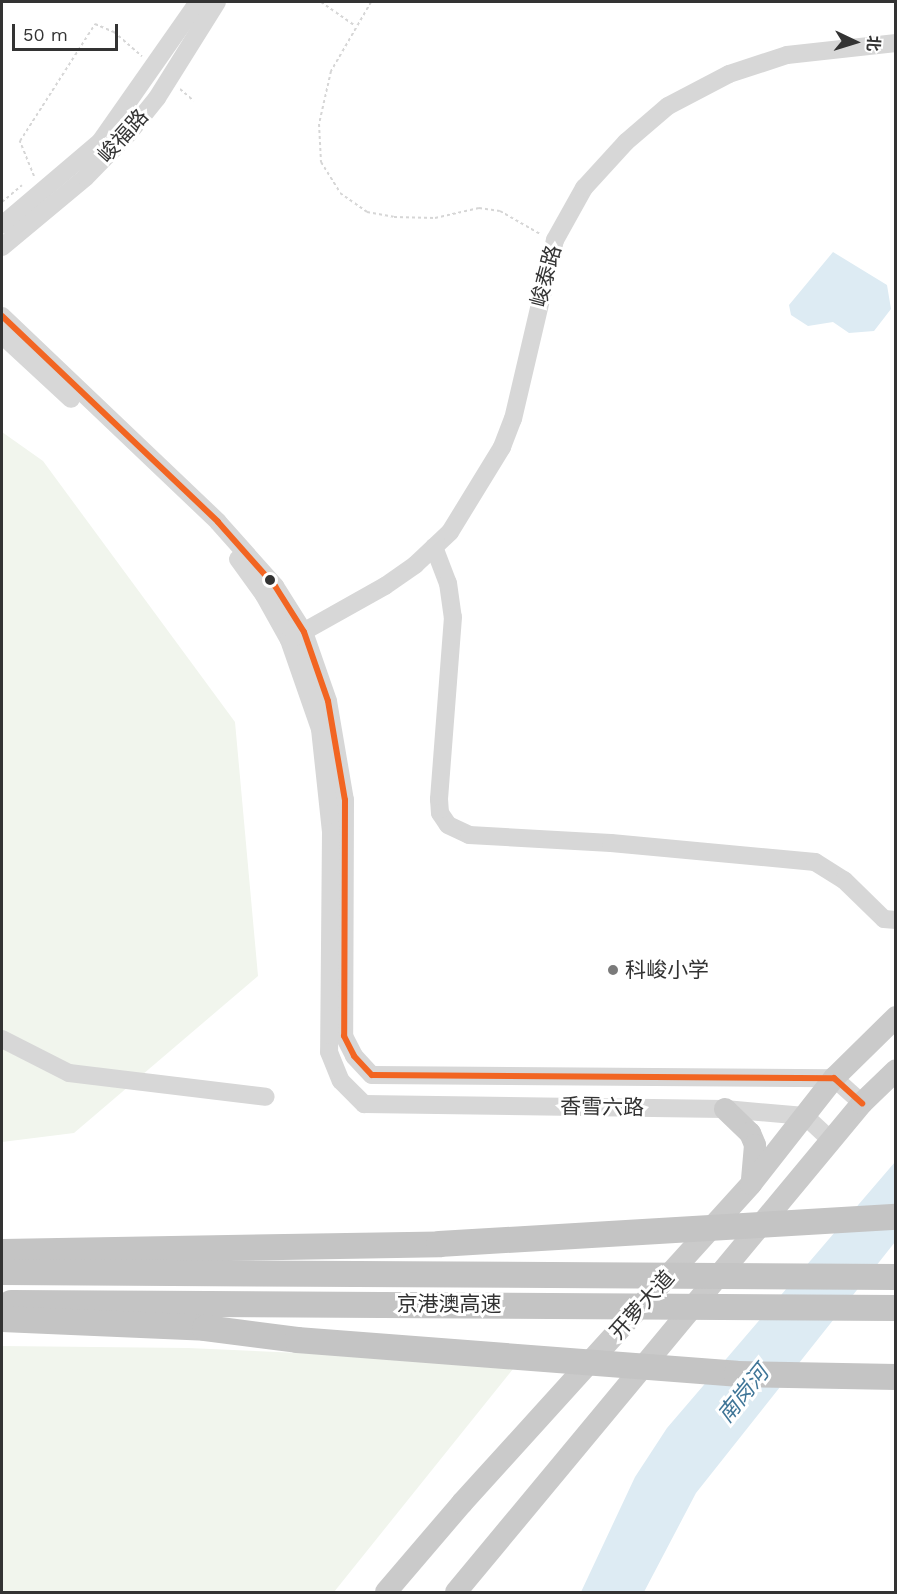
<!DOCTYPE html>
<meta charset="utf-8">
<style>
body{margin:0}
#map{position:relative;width:897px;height:1594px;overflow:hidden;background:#fff;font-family:"Work Sans","Noto Sans SC",sans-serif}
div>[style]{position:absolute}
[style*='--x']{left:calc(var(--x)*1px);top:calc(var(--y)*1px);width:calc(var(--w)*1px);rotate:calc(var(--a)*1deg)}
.green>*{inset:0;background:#f1f5ed}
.water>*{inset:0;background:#ddebf3}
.path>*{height:2px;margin-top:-1px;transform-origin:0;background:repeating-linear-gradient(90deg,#d6d6d6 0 3px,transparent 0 6px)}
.minor>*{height:18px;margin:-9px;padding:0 9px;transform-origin:9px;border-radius:9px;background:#d7d7d7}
.major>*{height:22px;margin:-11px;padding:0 11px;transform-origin:11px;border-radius:11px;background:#cacaca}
.highway>*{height:26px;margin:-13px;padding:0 13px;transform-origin:13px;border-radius:13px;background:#c4c4c4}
.bus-1>*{height:6px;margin:-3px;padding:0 3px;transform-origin:3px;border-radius:3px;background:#f26522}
.dots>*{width:16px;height:16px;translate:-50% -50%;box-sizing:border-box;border:3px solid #fff;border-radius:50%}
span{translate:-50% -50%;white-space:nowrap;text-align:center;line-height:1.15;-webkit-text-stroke:6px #fff;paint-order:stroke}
.street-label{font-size:21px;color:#333}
.poi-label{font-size:21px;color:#333}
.left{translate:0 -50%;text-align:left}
.water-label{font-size:22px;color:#3f7597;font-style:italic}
.frame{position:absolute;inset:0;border:3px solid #333;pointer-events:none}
.north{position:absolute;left:825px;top:12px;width:60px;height:60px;-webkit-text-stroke:4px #fff;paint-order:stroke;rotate:94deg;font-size:16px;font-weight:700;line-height:24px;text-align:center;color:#333}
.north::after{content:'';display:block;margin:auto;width:21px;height:27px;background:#333;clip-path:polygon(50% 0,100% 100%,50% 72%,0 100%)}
.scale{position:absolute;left:12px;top:24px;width:106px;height:27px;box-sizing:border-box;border:3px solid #333;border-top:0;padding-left:8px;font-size:18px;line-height:21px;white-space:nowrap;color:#333;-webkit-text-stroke:4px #fff;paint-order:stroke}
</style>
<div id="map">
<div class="green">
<i style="clip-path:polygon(2px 432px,43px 461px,235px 722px,258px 976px,74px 1133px,2px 1142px)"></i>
<i style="clip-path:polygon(2px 1346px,188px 1348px,368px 1356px,513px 1369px,334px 1592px,2px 1592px)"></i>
</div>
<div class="water">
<i style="clip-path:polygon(833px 252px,887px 285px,891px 309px,874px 331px,849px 333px,833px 322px,808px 326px,791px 315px,789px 305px)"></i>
<i style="clip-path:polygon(895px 1162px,895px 1242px,696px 1493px,644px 1592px,581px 1592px,635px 1477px,667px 1428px)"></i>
</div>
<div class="path">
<i style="--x:321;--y:2;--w:40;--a:34.9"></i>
<i style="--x:371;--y:2;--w:80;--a:120.1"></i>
<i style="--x:331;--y:71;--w:54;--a:102.8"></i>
<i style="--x:319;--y:124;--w:38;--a:87"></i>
<i style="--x:321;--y:162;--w:36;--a:58"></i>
<i style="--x:340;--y:193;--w:33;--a:35"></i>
<i style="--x:367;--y:212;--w:27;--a:10"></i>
<i style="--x:394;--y:217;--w:41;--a:1.4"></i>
<i style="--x:435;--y:218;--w:45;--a:-12.8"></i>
<i style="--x:479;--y:208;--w:21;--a:8"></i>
<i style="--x:500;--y:211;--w:46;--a:29.9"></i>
<i style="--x:180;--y:89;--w:18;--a:41"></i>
<i style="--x:34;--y:176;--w:38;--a:-112"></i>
<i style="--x:20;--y:141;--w:139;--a:-57.3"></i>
<i style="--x:95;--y:24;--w:21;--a:23"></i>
<i style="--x:114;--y:32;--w:37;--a:41"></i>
<i style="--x:2;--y:202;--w:26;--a:-40"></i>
</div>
<div class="minor">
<i style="--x:2;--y:225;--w:128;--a:-40.3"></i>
<i style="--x:100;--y:142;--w:171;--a:-55"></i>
<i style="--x:2;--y:247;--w:109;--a:-39.8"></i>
<i style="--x:86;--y:177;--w:60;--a:-45.7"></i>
<i style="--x:128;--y:134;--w:46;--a:-51.1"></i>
<i style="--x:157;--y:98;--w:113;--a:-58"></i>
<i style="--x:2;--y:316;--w:298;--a:43.6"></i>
<i style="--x:218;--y:522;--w:86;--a:48.3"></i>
<i style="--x:275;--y:586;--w:54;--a:57.8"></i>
<i style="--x:304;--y:632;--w:73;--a:70.8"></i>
<i style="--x:328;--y:701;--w:100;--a:80.3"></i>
<i style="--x:345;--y:800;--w:236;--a:90.2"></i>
<i style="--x:344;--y:1036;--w:22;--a:63"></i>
<i style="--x:354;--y:1056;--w:26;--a:47"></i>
<i style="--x:372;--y:1075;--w:462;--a:0.4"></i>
<i style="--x:834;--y:1078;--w:38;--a:42"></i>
<i style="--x:2;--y:335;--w:94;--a:42.8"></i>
<i style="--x:434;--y:547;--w:39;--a:69"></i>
<i style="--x:448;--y:583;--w:34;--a:82"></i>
<i style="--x:453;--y:617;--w:183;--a:94.4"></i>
<i style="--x:439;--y:799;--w:14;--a:86"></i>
<i style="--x:440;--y:813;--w:14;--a:56"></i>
<i style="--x:448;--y:825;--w:23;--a:25"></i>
<i style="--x:469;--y:835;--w:142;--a:3.2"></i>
<i style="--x:611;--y:843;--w:205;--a:5.3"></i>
<i style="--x:815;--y:862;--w:34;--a:32"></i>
<i style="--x:844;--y:880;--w:56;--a:44.3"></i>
<i style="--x:884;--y:919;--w:12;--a:5"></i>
<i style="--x:238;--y:559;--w:44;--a:54.2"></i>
<i style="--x:264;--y:595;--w:51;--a:60.9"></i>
<i style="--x:289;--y:640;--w:94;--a:70.8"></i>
<i style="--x:320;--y:729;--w:104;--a:83.9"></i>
<i style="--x:331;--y:832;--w:220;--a:90.5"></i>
<i style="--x:329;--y:1052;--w:31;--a:68"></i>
<i style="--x:341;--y:1081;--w:33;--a:45"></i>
<i style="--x:364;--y:1104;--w:361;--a:0.8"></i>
<i style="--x:725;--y:1109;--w:80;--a:5"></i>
<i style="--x:805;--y:1116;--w:35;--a:43"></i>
<i style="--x:294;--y:637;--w:104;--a:-29.3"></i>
<i style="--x:385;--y:586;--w:37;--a:-35"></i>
<i style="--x:415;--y:565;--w:48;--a:-43.3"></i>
<i style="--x:450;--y:532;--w:100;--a:-58.5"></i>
<i style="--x:502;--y:447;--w:30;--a:-69"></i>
<i style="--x:513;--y:419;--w:184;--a:-76.8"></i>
<i style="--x:555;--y:240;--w:60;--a:-60.9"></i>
<i style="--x:584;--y:188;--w:62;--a:-47.6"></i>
<i style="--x:626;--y:142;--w:55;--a:-40.6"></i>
<i style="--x:668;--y:106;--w:69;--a:-27.7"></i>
<i style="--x:729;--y:74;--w:61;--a:-18.1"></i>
<i style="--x:787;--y:55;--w:110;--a:-6.3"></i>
<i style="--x:2;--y:1039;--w:75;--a:26.9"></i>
<i style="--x:69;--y:1073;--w:198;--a:6.9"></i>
</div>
<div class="major">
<i style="--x:725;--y:1109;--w:35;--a:44"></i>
<i style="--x:750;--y:1133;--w:13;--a:67"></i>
<i style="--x:755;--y:1145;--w:38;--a:95"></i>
<i style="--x:386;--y:1592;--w:117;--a:-49.5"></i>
<i style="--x:462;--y:1503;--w:430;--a:-47.8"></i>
<i style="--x:751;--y:1184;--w:135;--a:-51.9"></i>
<i style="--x:834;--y:1078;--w:87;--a:-44.5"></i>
<i style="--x:456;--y:1592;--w:636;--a:-50.3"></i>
<i style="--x:862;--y:1103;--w:47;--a:-44.1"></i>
</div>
<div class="highway">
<i style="--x:2;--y:1252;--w:437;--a:-1"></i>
<i style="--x:439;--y:1244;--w:458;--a:-3.4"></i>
<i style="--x:2;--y:1272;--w:894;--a:0.32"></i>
<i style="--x:11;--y:1303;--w:885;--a:0.32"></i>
<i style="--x:2;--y:1319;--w:203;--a:2.5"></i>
<i style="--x:205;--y:1328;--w:93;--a:7.4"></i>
<i style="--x:297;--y:1340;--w:441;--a:4.4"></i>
<i style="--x:737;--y:1374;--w:159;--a:1.1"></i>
</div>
<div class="bus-1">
<i style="--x:2;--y:316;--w:298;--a:43.6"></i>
<i style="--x:218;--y:522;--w:86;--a:48.3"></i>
<i style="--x:275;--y:586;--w:54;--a:57.8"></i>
<i style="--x:304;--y:632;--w:73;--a:70.8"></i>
<i style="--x:328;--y:701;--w:100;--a:80.3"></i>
<i style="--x:345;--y:800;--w:236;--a:90.2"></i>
<i style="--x:344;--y:1036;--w:22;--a:63"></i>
<i style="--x:354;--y:1056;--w:26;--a:47"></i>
<i style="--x:372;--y:1075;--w:462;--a:0.4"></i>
<i style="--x:834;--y:1078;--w:38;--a:42"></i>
</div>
<div class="dots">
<i style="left:270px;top:580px;background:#333"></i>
<i style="left:613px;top:970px;background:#7a7a7a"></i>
</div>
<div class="street-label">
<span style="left:123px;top:136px;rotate:-48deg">峻福路</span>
<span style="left:546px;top:276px;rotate:-75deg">峻泰路</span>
<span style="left:602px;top:1107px;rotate:1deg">香雪六路</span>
<span style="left:449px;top:1304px">京港澳高速</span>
<span style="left:642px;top:1305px;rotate:-48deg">开萝大道</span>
</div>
<div class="poi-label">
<span class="left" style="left:625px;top:970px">科峻小学</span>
</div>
<div class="water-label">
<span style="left:743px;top:1394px;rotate:-51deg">南岗河</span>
</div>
<div class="frame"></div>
<div class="north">北</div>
<div class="scale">50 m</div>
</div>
